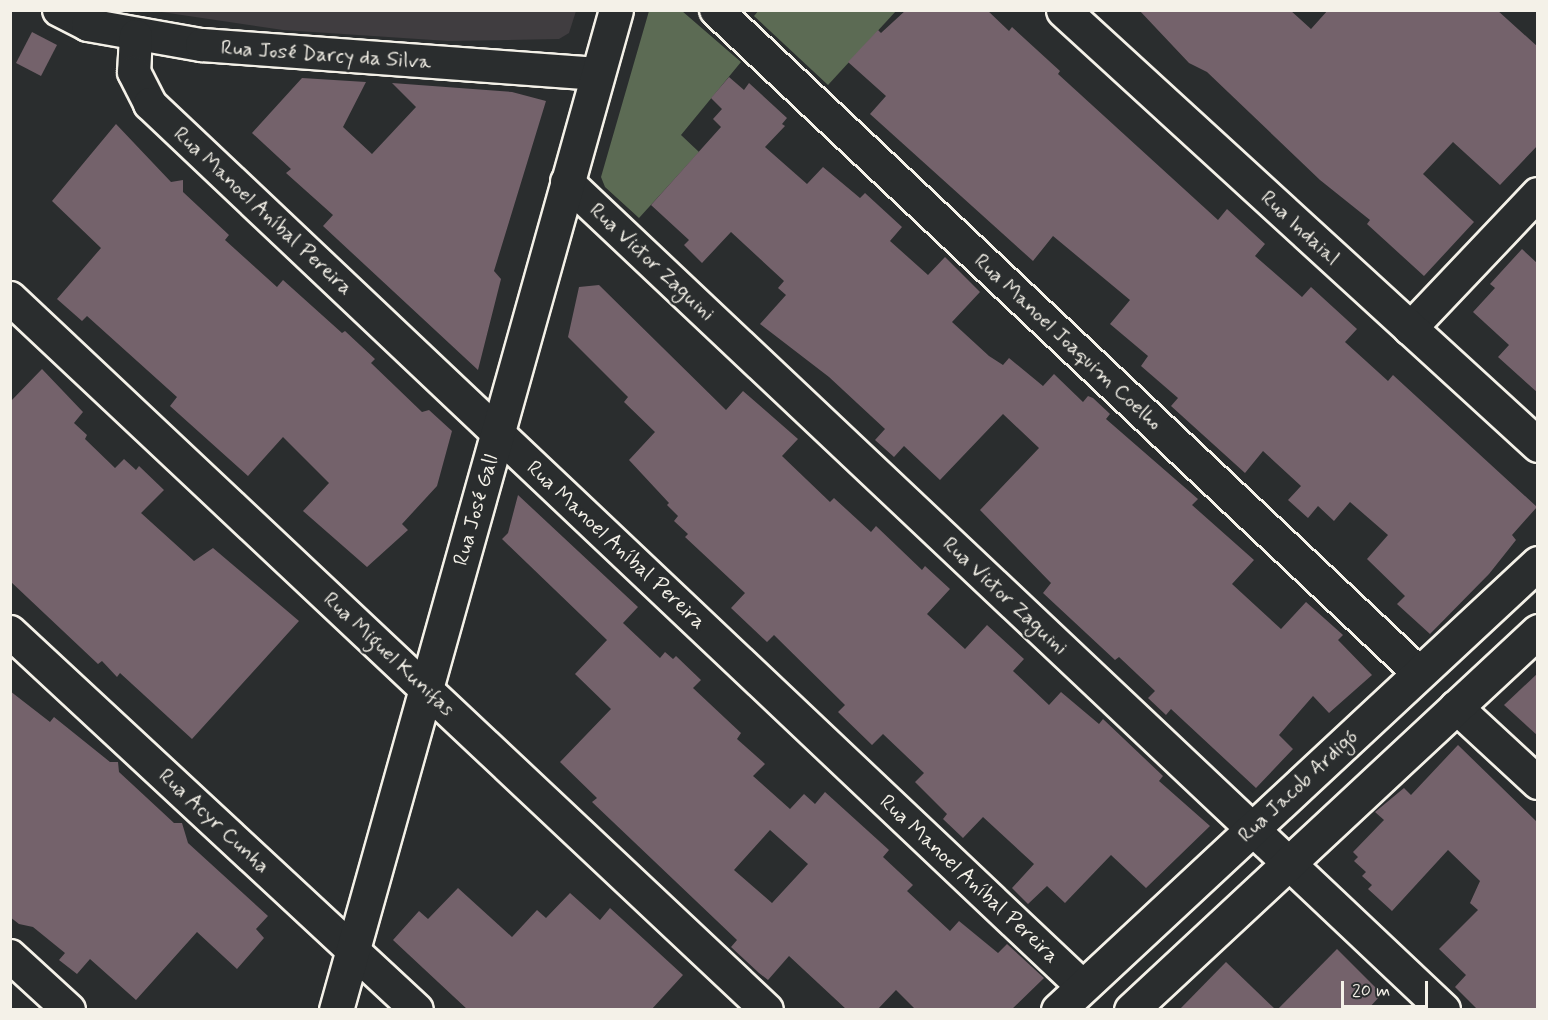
<!DOCTYPE html>
<meta charset="utf-8">
<style>
body{margin:0}
#map{position:relative;width:1548px;height:1020px;overflow:hidden;background:#2a2d2e;font-family:Mynerve,sans-serif}
div>[style]{position:absolute}
[style*='--x']{left:calc(var(--x)*1px);top:calc(var(--y)*1px);width:calc(var(--w)*1px);rotate:calc(var(--a)*1deg)}
.built>*{inset:0;background:#403d40}
.green>*{inset:0;background:#5c6b54}
.building>*{inset:0;background:#74626b}
.roads{filter:drop-shadow(2px 0 #f4f1e8) drop-shadow(-2px 0 #f4f1e8) drop-shadow(0 2px #f4f1e8) drop-shadow(0 -2px #f4f1e8)}
.minor>*{height:32px;margin:-16px;padding:0 16px;transform-origin:16px;border-radius:16px;background:#2a2d2e}
.secondary>*{height:33px;margin:-16.5px;padding:0 16.5px;transform-origin:16.5px;border-radius:16.5px;background:#2a2d2e}
span{translate:-50% -50%;white-space:nowrap;text-align:center;line-height:1.15;-webkit-text-stroke:5px #2a2d2e;paint-order:stroke}
.street-label{font-size:21px;color:#f4f1e8}
.frame{position:absolute;inset:0;border:12px solid #f4f1e8;pointer-events:none}
.scale{position:absolute;left:1341px;top:981px;width:87px;height:27px;box-sizing:border-box;border:3px solid #f4f1e8;border-top:0;padding-left:8px;font-size:18px;line-height:21px;white-space:nowrap;color:#f4f1e8;-webkit-text-stroke:4px #2a2d2e;paint-order:stroke}
</style>
<div id="map">
<div class="built">
<i style="clip-path:polygon(155px 11px,576px 11px,569px 33px,559px 39px,448px 41px,283px 30px)"></i>
</div>
<div class="green">
<i style="clip-path:polygon(759px 10px,896px 11px,828px 85px,754px 16px)"></i>
<i style="clip-path:polygon(649px 11px,682px 11px,741px 62px,681px 135px,699px 152px,639px 218px,605px 187px,601px 177px)"></i>
</div>
<div class="building">
<i style="clip-path:polygon(906px 10px,987px 10px,1009px 31px,1012px 27px,1060px 71px,1058px 74px,1218px 220px,1227px 209px,1265px 244px,1255px 256px,1302px 297px,1311px 287px,1357px 329px,1345px 342px,1388px 381px,1393px 375px,1537px 507px,1512px 535px,1516px 540px,1489px 574px,1430px 634px,1397px 604px,1405px 596px,1367px 559px,1388px 535px,1350px 502px,1334px 521px,1318px 506px,1308px 518px,1288px 500px,1301px 486px,1263px 451px,1245px 473px,1171px 406px,1178px 398px,1141px 366px,1148px 356px,1110px 324px,1130px 300px,1053px 236px,1033px 261px,870px 114px,886px 96px,848px 62px,878px 30px,881px 33px)"></i>
<i style="clip-path:polygon(1139px 10px,1290px 10px,1311px 29px,1328px 10px,1497px 10px,1538px 47px,1538px 145px,1500px 185px,1453px 142px,1423px 174px,1474px 222px,1424px 276px,1367px 224px,1370px 220px,1320px 180px,1207px 72px,1189px 63px)"></i>
<i style="clip-path:polygon(32px 32px,57px 45px,41px 76px,16px 63px)"></i>
<i style="clip-path:polygon(729px 77px,744px 90px,749px 83px,787px 118px,782px 124px,785px 126px,765px 147px,807px 184px,823px 167px,860px 198px,865px 193px,902px 227px,890px 241px,928px 275px,945px 257px,980px 292px,952px 322px,989px 356px,1003px 365px,1009px 358px,1043px 386px,1054px 374px,1083px 402px,1088px 396px,1093px 398px,1110px 414px,1106px 419px,1198px 499px,1192px 505px,1254px 560px,1232px 584px,1281px 629px,1306px 602px,1343px 635px,1338px 640px,1372px 675px,1329px 713px,1313px 696px,1279px 735px,1293px 749px,1256px 788px,1171px 709px,1166px 715px,1148px 698px,1155px 691px,1119px 657px,1115px 660px,1043px 593px,1051px 583px,980px 510px,1039px 448px,1003px 414px,940px 480px,904px 446px,894px 457px,875px 440px,885px 429px,829px 377px,760px 324px,786px 295px,778px 288px,784px 281px,731px 232px,702px 263px,684px 245px,689px 240px,651px 205px,721px 127px,713px 119px,722px 109px,711px 98px)"></i>
<i style="clip-path:polygon(302px 78px,366px 82px,343px 127px,372px 154px,416px 107px,392px 83px,512px 92px,546px 101px,494px 271px,501px 279px,478px 370px,323px 226px,333px 215px,286px 173px,291px 169px,252px 133px)"></i>
<i style="clip-path:polygon(116px 124px,171px 182px,183px 180px,183px 192px,229px 235px,225px 240px,277px 287px,283px 280px,342px 333px,345px 331px,375px 359px,371px 363px,422px 412px,429px 410px,452px 431px,437px 486px,402px 524px,408px 530px,367px 567px,303px 511px,329px 483px,283px 437px,248px 476px,170px 406px,177px 397px,87px 316px,82px 321px,57px 299px,101px 248px,52px 201px)"></i>
<i style="clip-path:polygon(1522px 249px,1538px 264px,1538px 393px,1498px 357px,1509px 345px,1473px 312px,1495px 288px,1490px 284px)"></i>
<i style="clip-path:polygon(599px 285px,726px 410px,743px 391px,798px 439px,782px 456px,830px 502px,834px 498px,871px 532px,876px 526px,922px 570px,925px 566px,950px 589px,927px 614px,965px 649px,987px 625px,1024px 659px,1013px 671px,1049px 705px,1061px 692px,1099px 724px,1103px 719px,1163px 776px,1159px 781px,1210px 826px,1146px 888px,1111px 855px,1065px 903px,1047px 886px,1028px 904px,1012px 888px,1034px 864px,983px 817px,963px 838px,943px 819px,947px 814px,915px 782px,924px 773px,883px 734px,872px 745px,838px 712px,845px 705px,774px 635px,767px 642px,731px 608px,745px 593px,685px 537px,688px 534px,674px 521px,678px 516px,667px 505px,669px 503px,629px 460px,655px 432px,624px 402px,628px 397px,568px 337px,579px 287px)"></i>
<i style="clip-path:polygon(42px 369px,83px 412px,74px 423px,87px 435px,85px 439px,115px 468px,124px 459px,136px 470px,139px 466px,164px 490px,141px 513px,194px 561px,213px 548px,299px 621px,192px 739px,120px 673px,117px 677px,102px 661px,98px 664px,10px 581px,10px 402px)"></i>
<i style="clip-path:polygon(evenodd,518px 495px,638px 607px,623px 623px,660px 658px,665px 652px,673px 659px,676px 656px,701px 680px,693px 688px,741px 733px,737px 739px,765px 764px,753px 776px,790px 809px,804px 794px,815px 804px,825px 792px,889px 850px,883px 857px,913px 885px,907px 891px,950px 931px,959px 921px,998px 953px,1007px 944px,1044px 978px,1011px 1010px,916px 1010px,896px 990px,877px 1010px,847px 1010px,789px 956px,768px 980px,759px 973px,731px 947px,737px 940px,592px 802px,597px 798px,560px 762px,611px 709px,575px 674px,607px 640px,502px 539px,508px 533px,518px 495px,770px 830px,808px 864px,772px 903px,734px 870px,770px 830px)"></i>
<i style="clip-path:polygon(1538px 673px,1538px 736px,1504px 705px)"></i>
<i style="clip-path:polygon(10px 691px,50px 722px,54px 717px,110px 762px,118px 762px,119px 772px,174px 823px,182px 823px,188px 843px,268px 916px,256px 929px,264px 938px,237px 969px,197px 932px,136px 1000px,90px 959px,77px 974px,59px 960px,65px 953px,33px 927px,19px 924px,10px 917px)"></i>
<i style="clip-path:polygon(1458px 745px,1538px 823px,1538px 1010px,1478px 1010px,1455px 987px,1466px 975px,1439px 949px,1478px 910px,1470px 903px,1480px 881px,1448px 850px,1392px 911px,1368px 889px,1372px 885px,1362px 876px,1366px 872px,1354px 861px,1358px 857px,1353px 852px,1384px 820px,1375px 812px,1404px 788px,1411px 795px)"></i>
<i style="clip-path:polygon(458px 888px,512px 937px,537px 910px,546px 918px,570px 893px,600px 920px,610px 908px,683px 975px,651px 1010px,468px 1010px,393px 940px,419px 911px,428px 919px)"></i>
<i style="clip-path:polygon(1337px 949px,1382px 994px,1367px 1010px,1277px 1010px)"></i>
<i style="clip-path:polygon(1226px 962px,1276px 1010px,1179px 1010px)"></i>
</div>
<div class="roads">
<div class="minor">
<i style="--x:59;--y:10;--w:33;--a:27"></i>
<i style="--x:88;--y:25;--w:116;--a:10"></i>
<i style="--x:202;--y:45;--w:397;--a:4.2"></i>
<i style="--x:716;--y:10;--w:966;--a:43.32"></i>
<i style="--x:136;--y:36;--w:36;--a:93"></i>
<i style="--x:134;--y:72;--w:36;--a:63"></i>
<i style="--x:150;--y:104;--w:1285;--a:43.42"></i>
<i style="--x:567;--y:182;--w:1206;--a:43.35"></i>
<i style="--x:10;--y:298;--w:1039;--a:43.25"></i>
<i style="--x:1410;--y:329;--w:186;--a:-46.5"></i>
<i style="--x:10;--y:632;--w:555;--a:42.88"></i>
<i style="--x:1456;--y:707;--w:112;--a:42.8"></i>
<i style="--x:10;--y:956;--w:80;--a:42.5"></i>
</div>
<div class="secondary">
<i style="--x:1063;--y:10;--w:644;--a:42.48"></i>
<i style="--x:336;--y:1010;--w:1038;--a:-74.36"></i>
<i style="--x:1058;--y:1010;--w:656;--a:-42.96"></i>
<i style="--x:1131;--y:1010;--w:556;--a:-42.96"></i>
</div>
</div>
<div class="street-label">
<span style="left:326px;top:55px;rotate:4deg">Rua José Darcy da Silva</span>
<span style="left:263px;top:211px;rotate:43deg">Rua Manoel Aníbal Pereira</span>
<span style="left:1300px;top:228px;rotate:43deg">Rua Indaial</span>
<span style="left:652px;top:262px;rotate:43deg">Rua Victor Zaguini</span>
<span style="left:1068px;top:342px;rotate:43deg">Rua Manoel Joaquim Coelho</span>
<span style="left:476px;top:510px;rotate:-74deg">Rua José Gall</span>
<span style="left:616px;top:545px;rotate:43deg">Rua Manoel Aníbal Pereira</span>
<span style="left:1005px;top:596px;rotate:43deg">Rua Victor Zaguini</span>
<span style="left:389px;top:654px;rotate:43deg">Rua Miguel Kunifas</span>
<span style="left:1298px;top:786px;rotate:-43deg">Rua Jacob Ardigó</span>
<span style="left:214px;top:821px;rotate:43deg">Rua Acyr Cunha</span>
<span style="left:969px;top:879px;rotate:43deg">Rua Manoel Aníbal Pereira</span>
</div>
<div class="frame"></div>
<div class="scale">20 m</div>
</div>
